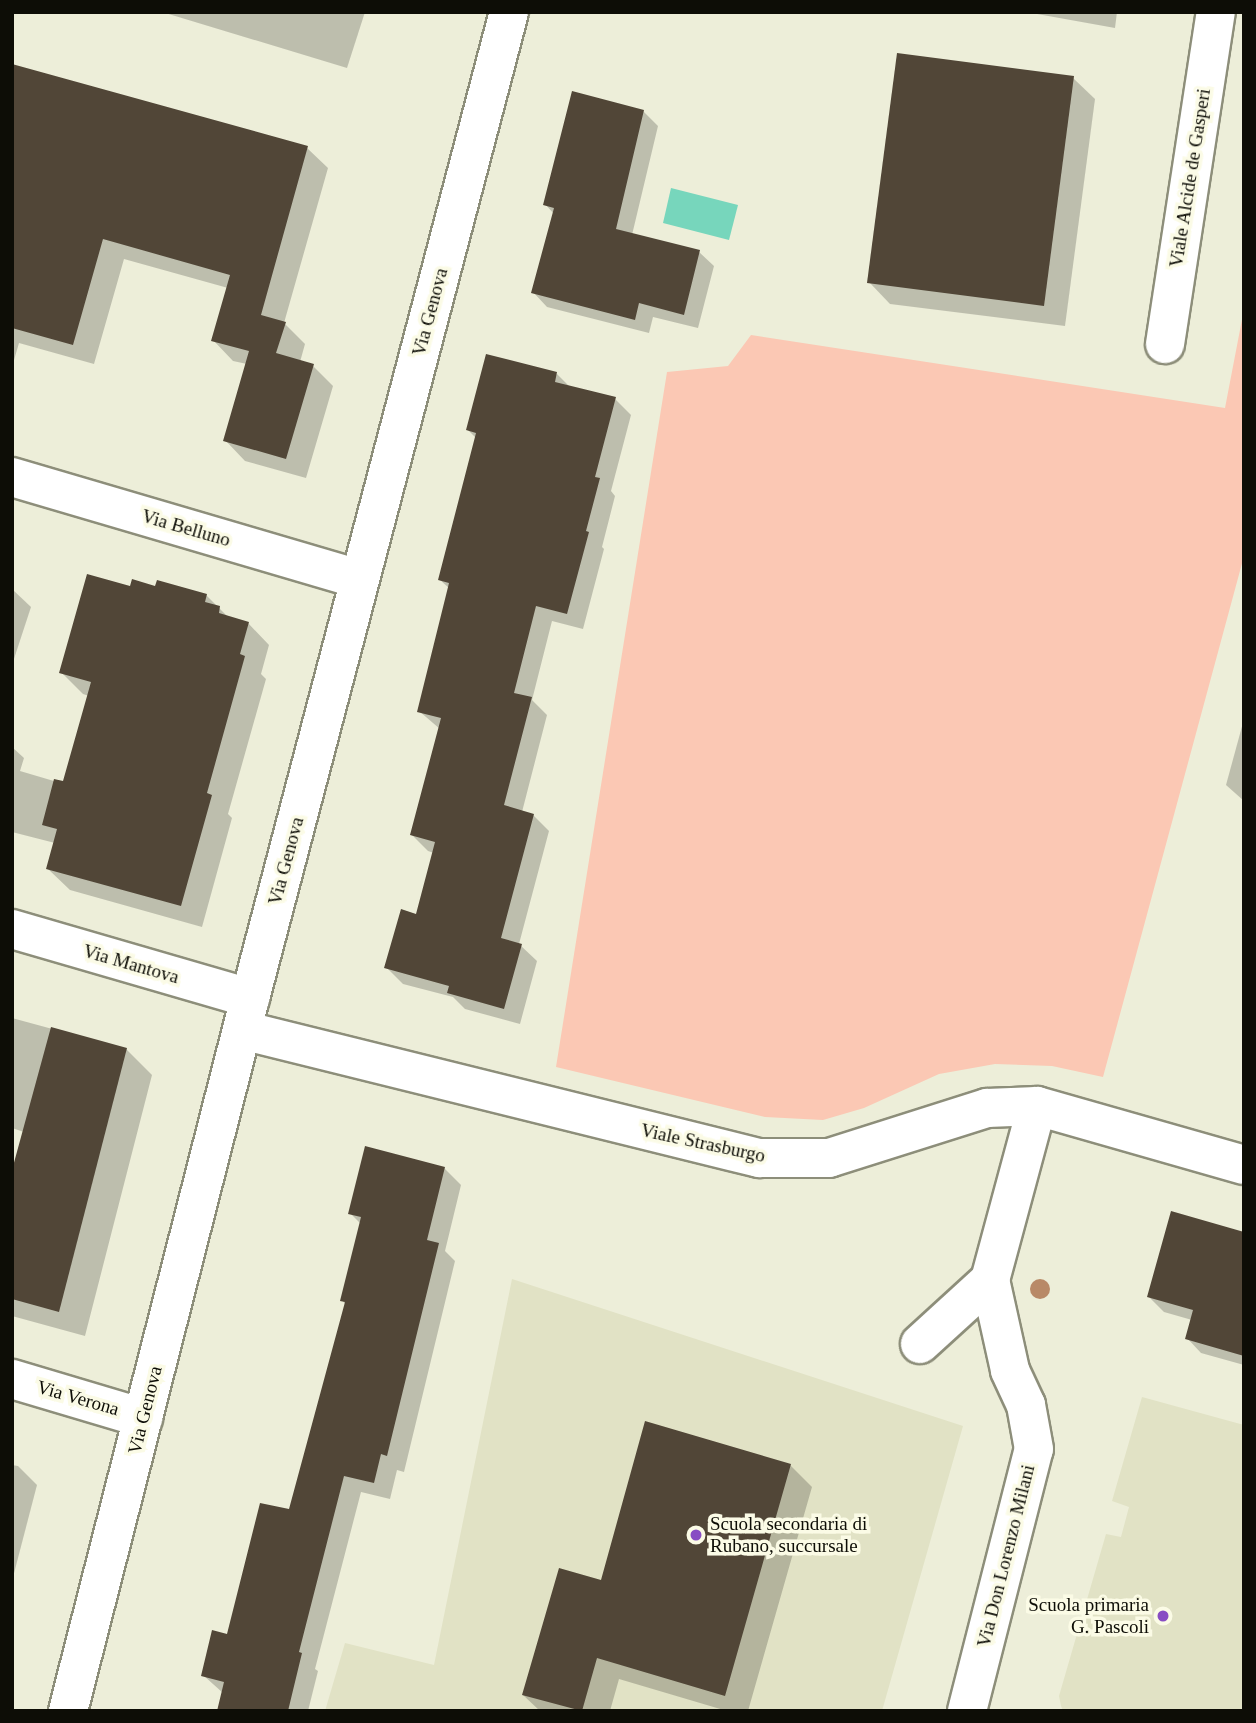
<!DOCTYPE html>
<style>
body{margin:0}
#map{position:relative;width:1256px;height:1723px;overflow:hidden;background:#edeed9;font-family:"Times New Roman",serif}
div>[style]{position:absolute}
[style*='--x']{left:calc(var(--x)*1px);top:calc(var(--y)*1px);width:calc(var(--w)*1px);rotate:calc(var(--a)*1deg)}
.built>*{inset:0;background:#e1e2c5}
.green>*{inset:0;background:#fbc8b4}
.water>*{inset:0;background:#77d6bc}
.shadow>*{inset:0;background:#0003}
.building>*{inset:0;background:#514637}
.roads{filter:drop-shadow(2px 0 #8d8e7a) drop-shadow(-2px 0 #8d8e7a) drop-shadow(0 2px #8d8e7a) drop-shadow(0 -2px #8d8e7a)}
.minor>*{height:38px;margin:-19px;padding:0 19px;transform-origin:19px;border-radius:19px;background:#fff}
.trees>*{width:20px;height:20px;margin:-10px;border-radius:50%;background:#b88967}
.dots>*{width:19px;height:19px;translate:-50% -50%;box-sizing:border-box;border:4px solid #fbfbe6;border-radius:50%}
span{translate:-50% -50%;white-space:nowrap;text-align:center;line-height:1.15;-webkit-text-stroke:7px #fbfbe6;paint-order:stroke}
.street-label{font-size:19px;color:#0d0d06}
.poi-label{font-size:19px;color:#0d0d06}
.left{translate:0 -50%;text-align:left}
.right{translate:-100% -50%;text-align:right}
.frame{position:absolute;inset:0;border:14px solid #0d0d06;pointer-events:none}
</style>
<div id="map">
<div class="built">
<i style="clip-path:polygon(512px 1279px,963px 1426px,882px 1711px,325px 1711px,345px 1643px,434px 1665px)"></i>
<i style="clip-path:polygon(1142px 1397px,1244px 1425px,1244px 1711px,1063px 1711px,1061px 1706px,1059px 1696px,1106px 1534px,1121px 1537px,1129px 1507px,1112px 1501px)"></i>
</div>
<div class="green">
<i style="clip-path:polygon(1244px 309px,1244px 556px,1103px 1077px,1052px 1066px,995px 1064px,939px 1074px,864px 1108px,823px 1120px,765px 1117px,556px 1067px,667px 372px,728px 366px,751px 335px,1225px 408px)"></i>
</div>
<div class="water">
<i style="clip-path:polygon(671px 188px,738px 205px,729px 240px,663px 223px)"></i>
</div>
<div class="shadow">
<i style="clip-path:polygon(162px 12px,365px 12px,347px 68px)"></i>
<i style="clip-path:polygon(1026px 12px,1117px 12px,1115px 28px)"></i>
<i style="clip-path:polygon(1073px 78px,1095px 99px,1065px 326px,890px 304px,869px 282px)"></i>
<i style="clip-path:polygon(12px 79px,307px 148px,328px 168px,284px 323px,305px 344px,300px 362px,313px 366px,333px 386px,306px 478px,245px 461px,225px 440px,247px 364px,233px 361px,213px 340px,228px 288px,124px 259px,94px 364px,19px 343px,12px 367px)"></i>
<i style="clip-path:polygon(643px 111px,658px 126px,632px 235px,699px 252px,714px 266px,698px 328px,653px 317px,649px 333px,547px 307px,533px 292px,554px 214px,545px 204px)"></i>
<i style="clip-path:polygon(557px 374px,570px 387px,615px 399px,631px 415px,611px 491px,615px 496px,602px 547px,604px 549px,583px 629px,552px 621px,532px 700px,547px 715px,522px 812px,533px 815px,549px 831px,519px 944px,537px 961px,520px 1024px,465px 1009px,453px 997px,403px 984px,386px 967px,417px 916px,434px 853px,428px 851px,412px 835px,440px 729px,419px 711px,450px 589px,439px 579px,477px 439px,468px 430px)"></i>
<i style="clip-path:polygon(132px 588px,206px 595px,229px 618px,248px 623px,269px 645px,261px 674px,266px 679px,228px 814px,232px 818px,202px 927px,70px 890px,48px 869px,55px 843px,12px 832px,12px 747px,24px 758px,20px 771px,64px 784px,89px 696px,83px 694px,61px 672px)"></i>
<i style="clip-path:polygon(12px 589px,31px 607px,12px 665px)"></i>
<i style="clip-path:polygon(1244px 719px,1244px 801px,1226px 785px)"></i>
<i style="clip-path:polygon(12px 1018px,126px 1049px,152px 1075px,85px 1336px,12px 1316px,12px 1176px,24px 1132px,12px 1128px)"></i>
<i style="clip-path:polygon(444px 1168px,461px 1185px,445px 1251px,455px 1261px,404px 1472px,397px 1470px,390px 1499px,361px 1492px,315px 1669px,318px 1671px,308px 1711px,219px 1711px,223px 1693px,203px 1675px,228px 1636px,290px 1512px,346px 1305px,342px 1300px,361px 1224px,350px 1213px)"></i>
<i style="clip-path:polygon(1244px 1234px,1244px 1365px,1201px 1353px,1187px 1338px,1192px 1320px,1164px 1312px,1149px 1297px)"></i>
<i style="clip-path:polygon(12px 1465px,18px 1466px,37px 1485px,12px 1581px)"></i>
<i style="clip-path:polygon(790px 1465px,812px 1487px,748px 1711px,727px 1711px,619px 1679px,610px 1711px,540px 1711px,523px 1695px,602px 1582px)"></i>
</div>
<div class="building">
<i style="clip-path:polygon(897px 53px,1074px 76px,1044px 306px,867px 283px)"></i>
<i style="clip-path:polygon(12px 64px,308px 146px,261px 315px,286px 322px,276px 353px,314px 364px,286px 459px,223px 441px,249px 351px,211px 341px,230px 275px,103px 239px,73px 345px,12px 328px)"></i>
<i style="clip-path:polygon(572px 91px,644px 110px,616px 229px,700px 250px,684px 315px,639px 303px,635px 320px,531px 293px,554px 208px,543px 205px)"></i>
<i style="clip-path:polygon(486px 354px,557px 372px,555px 382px,616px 397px,595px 477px,600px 478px,586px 531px,589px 532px,567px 614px,536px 606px,514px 693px,532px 697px,504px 805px,534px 814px,501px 938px,522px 944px,504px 1009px,447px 993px,449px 986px,384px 968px,401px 909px,416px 914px,435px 842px,410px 835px,441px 718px,417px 712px,449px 583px,438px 580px,476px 433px,466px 430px)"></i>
<i style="clip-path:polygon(87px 574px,130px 586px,132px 579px,155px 586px,157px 580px,207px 594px,205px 602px,220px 606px,219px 613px,249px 622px,240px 654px,245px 656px,207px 793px,212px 795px,181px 906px,46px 869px,57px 829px,42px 825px,54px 779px,63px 781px,91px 682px,59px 673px)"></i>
<i style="clip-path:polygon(51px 1027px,127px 1048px,59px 1312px,12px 1299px,12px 1170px)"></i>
<i style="clip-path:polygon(365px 1146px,445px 1167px,427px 1240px,439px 1243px,387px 1456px,381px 1454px,374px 1483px,344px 1476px,299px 1652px,302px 1653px,288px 1711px,217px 1711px,224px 1682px,201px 1676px,212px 1630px,227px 1634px,260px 1503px,289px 1509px,345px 1302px,340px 1301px,361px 1217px,348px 1214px)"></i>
<i style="clip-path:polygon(1171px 1211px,1244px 1232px,1244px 1356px,1185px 1339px,1193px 1310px,1147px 1297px)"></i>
<i style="clip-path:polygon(645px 1421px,791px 1464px,725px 1696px,597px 1658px,582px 1711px,522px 1695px,559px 1568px,601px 1580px)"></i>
</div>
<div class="roads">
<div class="minor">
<i style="--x:1165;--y:344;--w:336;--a:-81.3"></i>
<i style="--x:12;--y:477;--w:362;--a:16.4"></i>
<i style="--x:12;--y:929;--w:248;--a:16.2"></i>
<i style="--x:242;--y:1030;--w:533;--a:13.91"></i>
<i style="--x:759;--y:1158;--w:70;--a:0"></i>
<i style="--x:829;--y:1158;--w:166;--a:-17.6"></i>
<i style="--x:987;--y:1108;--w:50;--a:-2.3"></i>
<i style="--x:1037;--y:1106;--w:215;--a:15.9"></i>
<i style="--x:920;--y:1344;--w:95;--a:-42.4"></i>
<i style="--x:12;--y:1379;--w:137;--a:16.6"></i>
<i style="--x:68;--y:1711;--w:736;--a:-75.68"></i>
<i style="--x:250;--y:998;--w:1019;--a:-75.28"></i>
<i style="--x:967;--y:1711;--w:270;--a:-75.7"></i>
<i style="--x:1034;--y:1449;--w:45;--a:-100.3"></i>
<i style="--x:1026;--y:1405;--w:38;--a:-115"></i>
<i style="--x:1010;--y:1370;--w:92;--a:-102.5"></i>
<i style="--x:990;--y:1280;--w:180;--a:-74.9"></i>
</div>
</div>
<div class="trees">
<i style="left:1040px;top:1289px"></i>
</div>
<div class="dots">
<i style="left:696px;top:1535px;background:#884dc3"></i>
<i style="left:1163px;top:1616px;background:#884dc3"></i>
</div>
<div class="street-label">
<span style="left:1190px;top:178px;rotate:-81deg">Viale Alcide de Gasperi</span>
<span style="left:430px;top:312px;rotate:-75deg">Via Genova</span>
<span style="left:186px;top:528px;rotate:16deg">Via Belluno</span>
<span style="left:286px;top:861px;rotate:-75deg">Via Genova</span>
<span style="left:131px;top:964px;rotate:16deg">Via Mantova</span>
<span style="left:703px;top:1143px;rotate:12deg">Viale Strasburgo</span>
<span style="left:78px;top:1398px;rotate:16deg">Via Verona</span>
<span style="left:145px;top:1410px;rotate:-76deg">Via Genova</span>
<span style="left:1006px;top:1556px;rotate:-76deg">Via Don Lorenzo Milani</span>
</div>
<div class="poi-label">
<span class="left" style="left:710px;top:1535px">Scuola secondaria di<br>Rubano, succursale</span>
<span class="right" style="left:1149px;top:1616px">Scuola primaria<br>G. Pascoli</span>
</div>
<div class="frame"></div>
</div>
